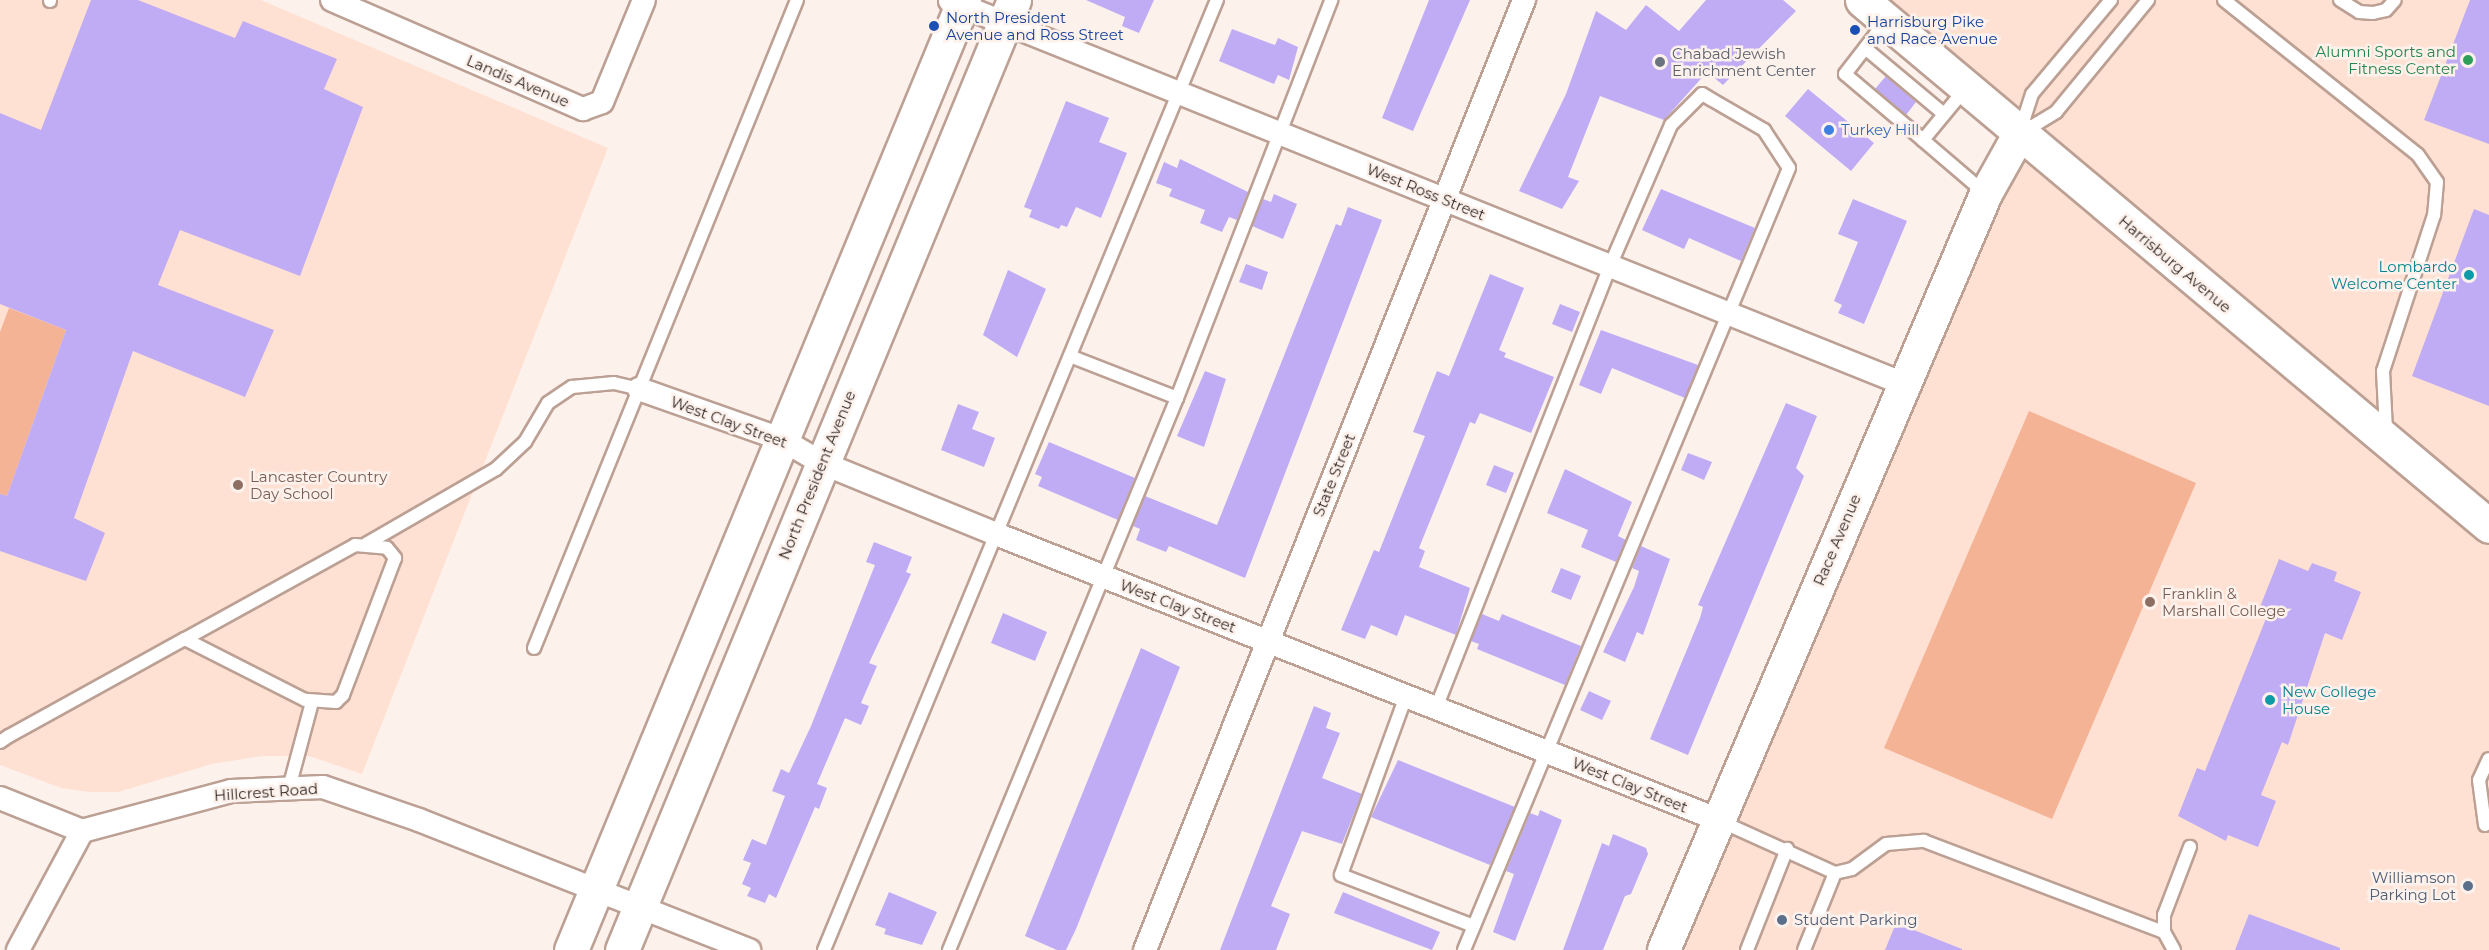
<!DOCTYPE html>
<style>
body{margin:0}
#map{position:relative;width:2489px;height:950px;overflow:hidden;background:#fdf1ec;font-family:Montserrat,sans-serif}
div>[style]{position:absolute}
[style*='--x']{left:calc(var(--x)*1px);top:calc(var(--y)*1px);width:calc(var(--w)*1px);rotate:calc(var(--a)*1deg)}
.built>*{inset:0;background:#ffe1d4}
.green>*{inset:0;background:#f5b396}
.building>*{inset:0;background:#bfacf4}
.roads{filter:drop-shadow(2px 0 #bca094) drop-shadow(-2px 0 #bca094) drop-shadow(0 2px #bca094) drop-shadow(0 -2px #bca094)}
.lane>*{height:12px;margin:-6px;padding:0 6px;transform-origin:6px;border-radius:6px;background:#fff}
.street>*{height:22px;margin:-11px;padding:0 11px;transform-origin:11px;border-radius:11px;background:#fff}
.secondary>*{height:32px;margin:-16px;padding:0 16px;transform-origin:16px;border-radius:16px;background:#fff}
.primary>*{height:33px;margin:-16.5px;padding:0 16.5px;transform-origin:16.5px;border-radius:16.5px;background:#fff}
.dots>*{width:16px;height:16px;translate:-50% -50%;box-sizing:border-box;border:3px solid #fdf1ec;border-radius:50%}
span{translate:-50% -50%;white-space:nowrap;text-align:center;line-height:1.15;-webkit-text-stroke:5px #fdf1ec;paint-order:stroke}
.transit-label{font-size:15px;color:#164399}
.left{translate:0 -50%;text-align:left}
.leisure-label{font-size:15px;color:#27864d}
.right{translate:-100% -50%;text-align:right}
.worship-label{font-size:15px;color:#5b616d}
.street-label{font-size:15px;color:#332823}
.shop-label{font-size:15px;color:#366cbe}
.culture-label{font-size:15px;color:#0d838f}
.education-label{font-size:15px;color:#785e54}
.service-label{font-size:15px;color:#4e5e75}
</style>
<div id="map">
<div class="built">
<i style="clip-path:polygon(0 0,261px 0,608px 148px,362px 774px,309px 756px,262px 756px,212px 764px,118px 792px,89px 792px,61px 788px,0 765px)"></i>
<i style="clip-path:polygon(1862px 0,2489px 0,2489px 950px,1664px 950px,2019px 135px)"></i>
</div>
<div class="green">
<i style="clip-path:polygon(9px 308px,66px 330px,7px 496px,0 494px,0 332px)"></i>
<i style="clip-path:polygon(2029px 411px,2196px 483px,2052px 819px,1884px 748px)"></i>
</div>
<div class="building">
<i style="clip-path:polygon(91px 0,138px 0,235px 38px,243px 21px,337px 59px,324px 89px,363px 107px,300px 276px,180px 230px,158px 285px,274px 330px,245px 397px,133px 351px,74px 518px,105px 533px,86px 581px,0 551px,0 494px,7px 496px,66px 330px,0 304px,0 113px,41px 130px)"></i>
<i style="clip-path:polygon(1086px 0,1154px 0,1139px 33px,1122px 26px,1125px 17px)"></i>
<i style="clip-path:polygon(1429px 0,1470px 0,1413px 131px,1382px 118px)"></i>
<i style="clip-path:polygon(1706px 0,1783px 0,1796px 11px,1723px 85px,1707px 72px,1664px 120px,1600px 96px,1568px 177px,1579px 181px,1562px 209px,1519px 191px,1566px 94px,1596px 11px,1626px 30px,1646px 5px,1679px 31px)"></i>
<i style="clip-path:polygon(2470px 0,2489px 0,2489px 144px,2424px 120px)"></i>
<i style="clip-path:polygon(1232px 29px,1275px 45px,1278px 38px,1298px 47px,1289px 80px,1278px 75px,1274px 84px,1219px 61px)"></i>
<i style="clip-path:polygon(1886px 76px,1916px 102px,1906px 115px,1875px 89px)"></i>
<i style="clip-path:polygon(1808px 89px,1874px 143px,1851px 171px,1785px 116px)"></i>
<i style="clip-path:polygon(1066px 101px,1109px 118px,1099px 142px,1127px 153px,1101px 218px,1076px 207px,1067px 227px,1061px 225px,1059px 229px,1029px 217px,1032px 210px,1024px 207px)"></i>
<i style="clip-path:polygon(1180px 159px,1248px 192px,1237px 220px,1229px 217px,1222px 232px,1200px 223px,1205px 210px,1169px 196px,1172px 189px,1156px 183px,1164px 162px,1177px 168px)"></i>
<i style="clip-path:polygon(1661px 189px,1755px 228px,1741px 261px,1689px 238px,1684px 249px,1642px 230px)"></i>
<i style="clip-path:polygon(1274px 194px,1297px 204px,1283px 239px,1252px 226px,1263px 199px,1271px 202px)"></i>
<i style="clip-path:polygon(1853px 199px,1907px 221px,1864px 324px,1838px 313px,1842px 305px,1834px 301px,1858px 242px,1838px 234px)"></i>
<i style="clip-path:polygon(1348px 207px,1382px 220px,1245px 578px,1169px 546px,1166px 552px,1136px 540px,1140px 529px,1133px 526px,1145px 496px,1217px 525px,1336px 224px,1341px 226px)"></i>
<i style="clip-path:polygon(2474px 209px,2489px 215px,2489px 406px,2412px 376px)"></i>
<i style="clip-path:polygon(1246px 264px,1268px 272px,1262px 290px,1239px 282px)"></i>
<i style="clip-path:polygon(1008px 270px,1046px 289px,1017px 357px,983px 335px)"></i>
<i style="clip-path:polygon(1490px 274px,1524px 288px,1499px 350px,1506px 353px,1504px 357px,1554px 377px,1531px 433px,1480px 413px,1475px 424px,1470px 422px,1419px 548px,1425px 551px,1419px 567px,1470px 588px,1456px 635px,1405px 615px,1397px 636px,1371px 625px,1365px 639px,1341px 630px,1374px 550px,1379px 552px,1425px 436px,1413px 432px,1437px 371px,1449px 376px)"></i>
<i style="clip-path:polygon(1560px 304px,1580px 312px,1572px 332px,1552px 324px)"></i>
<i style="clip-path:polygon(1601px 330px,1698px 365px,1685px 398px,1612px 368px,1601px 394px,1579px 385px)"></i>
<i style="clip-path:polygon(1205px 371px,1226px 379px,1204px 447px,1177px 436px)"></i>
<i style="clip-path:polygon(1786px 403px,1817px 416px,1796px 468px,1804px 476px,1688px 755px,1650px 739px,1700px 618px,1703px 607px,1698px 605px)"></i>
<i style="clip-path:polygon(958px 404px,979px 412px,972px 429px,995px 438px,984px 467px,941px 450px)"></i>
<i style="clip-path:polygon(1049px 442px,1135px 478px,1118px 520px,1038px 486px,1042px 477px,1035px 474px)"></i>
<i style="clip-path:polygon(1688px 453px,1712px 462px,1704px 480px,1681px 470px)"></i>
<i style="clip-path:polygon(1494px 465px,1514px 473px,1506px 493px,1486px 485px)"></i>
<i style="clip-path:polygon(1565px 469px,1632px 502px,1618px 536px,1626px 540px,1616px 562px,1581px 547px,1588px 530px,1547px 513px)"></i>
<i style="clip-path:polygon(874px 542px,912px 557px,906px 572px,911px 574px,869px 663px,877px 666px,861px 703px,869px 706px,861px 725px,845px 718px,817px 784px,827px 788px,819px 809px,815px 807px,776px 898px,769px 894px,765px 903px,747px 896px,751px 888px,742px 884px,751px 863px,743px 860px,752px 839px,766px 845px,785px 796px,772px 791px,781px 769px,789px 773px,811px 726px,875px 565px,866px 562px)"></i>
<i style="clip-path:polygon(1641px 546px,1670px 559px,1643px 635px,1637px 632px,1625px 662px,1603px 652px,1634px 587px,1639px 571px,1632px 568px)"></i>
<i style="clip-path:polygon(2279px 559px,2308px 571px,2312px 563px,2337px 572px,2334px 581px,2361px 592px,2342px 640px,2325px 633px,2288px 745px,2282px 742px,2261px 795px,2276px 801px,2258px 847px,2228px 835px,2226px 841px,2178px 816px,2197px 768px,2205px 771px,2269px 611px,2260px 607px)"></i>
<i style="clip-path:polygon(1561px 568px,1581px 576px,1571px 600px,1551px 592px)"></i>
<i style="clip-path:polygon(1003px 613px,1047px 632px,1035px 661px,991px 643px)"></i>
<i style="clip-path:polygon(1482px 614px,1499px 621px,1502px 614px,1581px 646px,1565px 685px,1477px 649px,1479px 644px,1471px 641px)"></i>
<i style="clip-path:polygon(1141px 648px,1180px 667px,1076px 929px,1066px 950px,1057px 950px,1025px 936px)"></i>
<i style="clip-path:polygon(1589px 691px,1611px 701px,1602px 720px,1580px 710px)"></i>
<i style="clip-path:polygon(1314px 706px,1331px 713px,1326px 728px,1340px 733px,1322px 778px,1362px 794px,1355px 811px,1342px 844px,1302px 831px,1271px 906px,1290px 914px,1276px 950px,1220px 950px)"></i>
<i style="clip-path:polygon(1398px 760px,1515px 807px,1490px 865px,1371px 817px)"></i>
<i style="clip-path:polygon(1540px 810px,1562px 820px,1515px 941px,1493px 932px,1514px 874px,1506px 871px,1530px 813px,1538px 816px)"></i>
<i style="clip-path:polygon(1613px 834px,1646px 848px,1648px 854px,1631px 894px,1625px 896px,1603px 950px,1563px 950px,1602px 843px,1609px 846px)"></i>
<i style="clip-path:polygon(889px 892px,937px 912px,922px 945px,884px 934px,886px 929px,875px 925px)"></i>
<i style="clip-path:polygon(1343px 892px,1440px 932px,1432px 950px,1334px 913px)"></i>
<i style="clip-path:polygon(2249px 914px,2340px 948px,2340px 950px,2235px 950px)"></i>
<i style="clip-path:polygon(1896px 923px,1962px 949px,1962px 950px,1885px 950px)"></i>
</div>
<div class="roads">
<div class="lane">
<i style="--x:2224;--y:0;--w:248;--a:38.6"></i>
<i style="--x:2418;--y:155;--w:33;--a:55"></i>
<i style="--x:2437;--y:182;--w:33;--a:95"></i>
<i style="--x:2434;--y:215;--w:164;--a:108.1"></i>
<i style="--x:2383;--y:371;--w:59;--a:87.1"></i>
<i style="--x:2340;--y:0;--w:22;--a:32"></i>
<i style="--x:2359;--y:12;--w:14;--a:4"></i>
<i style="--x:2373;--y:13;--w:13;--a:-13"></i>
<i style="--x:2386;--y:10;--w:13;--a:-48"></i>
<i style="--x:50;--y:1;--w:1;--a:-90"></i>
<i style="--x:1886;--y:21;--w:67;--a:127.7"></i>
<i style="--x:1845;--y:74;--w:102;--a:40.2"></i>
<i style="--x:1923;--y:140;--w:66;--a:-50.5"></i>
<i style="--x:1865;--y:48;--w:103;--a:39.9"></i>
<i style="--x:2020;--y:131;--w:39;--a:-72"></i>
<i style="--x:2032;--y:94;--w:123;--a:-50"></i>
<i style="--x:2023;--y:132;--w:39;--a:-31"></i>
<i style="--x:2056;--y:112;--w:145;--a:-50.6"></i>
<i style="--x:1923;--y:140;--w:83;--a:40.6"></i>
<i style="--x:1070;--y:356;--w:115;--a:21.4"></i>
<i style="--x:366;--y:544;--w:150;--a:-30"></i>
<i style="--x:496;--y:469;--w:40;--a:-43"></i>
<i style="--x:525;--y:442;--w:45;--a:-59.5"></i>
<i style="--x:548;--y:403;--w:29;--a:-34"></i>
<i style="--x:572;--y:387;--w:42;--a:-5.4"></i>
<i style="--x:614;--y:383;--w:26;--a:13"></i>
<i style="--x:534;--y:648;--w:699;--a:-67.91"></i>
<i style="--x:1406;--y:696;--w:190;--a:110"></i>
<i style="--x:1341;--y:875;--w:142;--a:21"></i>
<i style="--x:1436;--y:708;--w:475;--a:-68.5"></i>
<i style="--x:1610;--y:266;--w:154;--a:-66.6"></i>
<i style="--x:1671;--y:125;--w:44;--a:-45"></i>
<i style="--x:1702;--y:94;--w:72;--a:30.1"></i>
<i style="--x:1764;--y:130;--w:45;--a:56.7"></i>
<i style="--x:1789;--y:168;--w:847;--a:112.57"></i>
<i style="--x:0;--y:742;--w:11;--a:-34"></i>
<i style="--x:9;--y:736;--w:201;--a:-28.9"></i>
<i style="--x:185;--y:639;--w:194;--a:-28.9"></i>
<i style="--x:355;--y:545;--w:32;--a:5"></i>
<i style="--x:387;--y:548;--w:13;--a:51"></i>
<i style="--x:395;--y:558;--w:147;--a:110.8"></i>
<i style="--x:343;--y:695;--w:10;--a:135"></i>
<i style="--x:336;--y:702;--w:31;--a:-176"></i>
<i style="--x:305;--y:700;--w:135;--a:-153.1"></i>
<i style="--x:289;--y:788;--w:89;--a:-75"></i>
<i style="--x:1720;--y:821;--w:126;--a:24.3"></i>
<i style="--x:1835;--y:873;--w:17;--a:-13"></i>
<i style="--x:1852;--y:869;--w:42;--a:-36.3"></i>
<i style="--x:1886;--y:844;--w:38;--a:-5"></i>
<i style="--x:1924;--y:841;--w:257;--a:20.8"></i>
<i style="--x:2485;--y:825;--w:45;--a:-97.6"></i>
<i style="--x:2479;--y:780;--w:23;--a:-65"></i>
<i style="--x:824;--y:950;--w:1028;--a:-67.53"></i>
<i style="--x:949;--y:950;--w:597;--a:-67.56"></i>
<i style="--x:1177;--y:398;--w:427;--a:-68.8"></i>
<i style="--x:1747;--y:950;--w:109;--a:-68.4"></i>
<i style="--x:1804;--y:950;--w:83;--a:-68.1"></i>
<i style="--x:2174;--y:950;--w:21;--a:-119"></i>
<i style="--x:2164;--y:932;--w:17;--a:-90"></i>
<i style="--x:2164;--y:915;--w:73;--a:-69.1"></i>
</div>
<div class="street">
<i style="--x:332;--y:0;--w:274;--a:23.5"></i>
<i style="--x:583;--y:109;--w:20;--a:-20"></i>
<i style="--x:602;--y:102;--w:110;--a:-67.6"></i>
<i style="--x:950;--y:1;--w:1028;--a:21.87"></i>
<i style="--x:639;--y:389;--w:151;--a:19.4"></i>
<i style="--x:781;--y:439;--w:48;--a:30.3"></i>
<i style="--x:822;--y:463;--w:188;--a:22.2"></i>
<i style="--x:996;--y:534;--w:778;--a:21.58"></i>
<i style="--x:0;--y:798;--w:88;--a:21.9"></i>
<i style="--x:82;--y:831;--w:154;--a:-15"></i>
<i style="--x:231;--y:791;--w:92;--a:-2.5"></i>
<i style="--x:323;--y:787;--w:102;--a:19"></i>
<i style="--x:419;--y:820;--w:355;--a:21.5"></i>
<i style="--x:18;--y:950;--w:135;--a:-61.7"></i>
<i style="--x:1145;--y:950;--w:1023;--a:-68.25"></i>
</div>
<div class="secondary">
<i style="--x:1664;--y:950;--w:822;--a:-66.93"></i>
<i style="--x:1986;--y:194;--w:68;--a:-60.8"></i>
</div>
<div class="primary">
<i style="--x:1862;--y:0;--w:818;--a:39.99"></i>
<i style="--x:571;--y:950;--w:1028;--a:-67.53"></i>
<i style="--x:622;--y:950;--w:1028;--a:-67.58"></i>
</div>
</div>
<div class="dots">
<i style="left:934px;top:26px;background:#1a4fb4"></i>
<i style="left:1855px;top:30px;background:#1a4fb4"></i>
<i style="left:2468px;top:60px;background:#2e9e5b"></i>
<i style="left:1660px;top:62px;background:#6b7280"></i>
<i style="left:1829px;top:130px;background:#3f7fe0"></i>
<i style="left:2469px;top:275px;background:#0f9aa8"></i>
<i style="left:238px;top:485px;background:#8d6e63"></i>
<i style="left:2150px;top:602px;background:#8d6e63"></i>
<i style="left:2270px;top:700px;background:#0f9aa8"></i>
<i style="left:2468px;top:886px;background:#5c6f8a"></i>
<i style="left:1782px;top:920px;background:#5c6f8a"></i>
</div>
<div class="transit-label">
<span class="left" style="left:946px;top:26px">North President<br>Avenue and Ross Street</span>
<span class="left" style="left:1867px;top:30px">Harrisburg Pike<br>and Race Avenue</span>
</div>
<div class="leisure-label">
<span class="right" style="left:2456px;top:60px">Alumni Sports and<br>Fitness Center</span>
</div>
<div class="worship-label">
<span class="left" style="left:1672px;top:62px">Chabad Jewish<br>Enrichment Center</span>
</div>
<div class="street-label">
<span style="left:518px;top:81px;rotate:23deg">Landis Avenue</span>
<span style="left:1426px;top:192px;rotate:22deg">West Ross Street</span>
<span style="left:2175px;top:264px;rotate:40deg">Harrisburg Avenue</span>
<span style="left:729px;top:422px;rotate:20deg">West Clay Street</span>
<span style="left:817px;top:475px;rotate:-68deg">North President Avenue</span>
<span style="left:1334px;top:475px;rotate:-68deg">State Street</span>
<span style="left:1837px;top:540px;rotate:-67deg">Race Avenue</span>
<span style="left:1178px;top:606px;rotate:21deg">West Clay Street</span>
<span style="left:1630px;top:785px;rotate:22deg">West Clay Street</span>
<span style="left:266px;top:792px;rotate:-4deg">Hillcrest Road</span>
</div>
<div class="shop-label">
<span class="left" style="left:1841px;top:130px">Turkey Hill</span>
</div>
<div class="culture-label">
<span class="right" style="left:2457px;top:275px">Lombardo<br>Welcome Center</span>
<span class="left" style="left:2282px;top:700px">New College<br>House</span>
</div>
<div class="education-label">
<span class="left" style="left:250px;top:485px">Lancaster Country<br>Day School</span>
<span class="left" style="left:2162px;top:602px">Franklin &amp;<br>Marshall College</span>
</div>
<div class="service-label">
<span class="right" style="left:2456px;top:886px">Williamson<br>Parking Lot</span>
<span class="left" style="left:1794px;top:920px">Student Parking</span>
</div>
</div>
